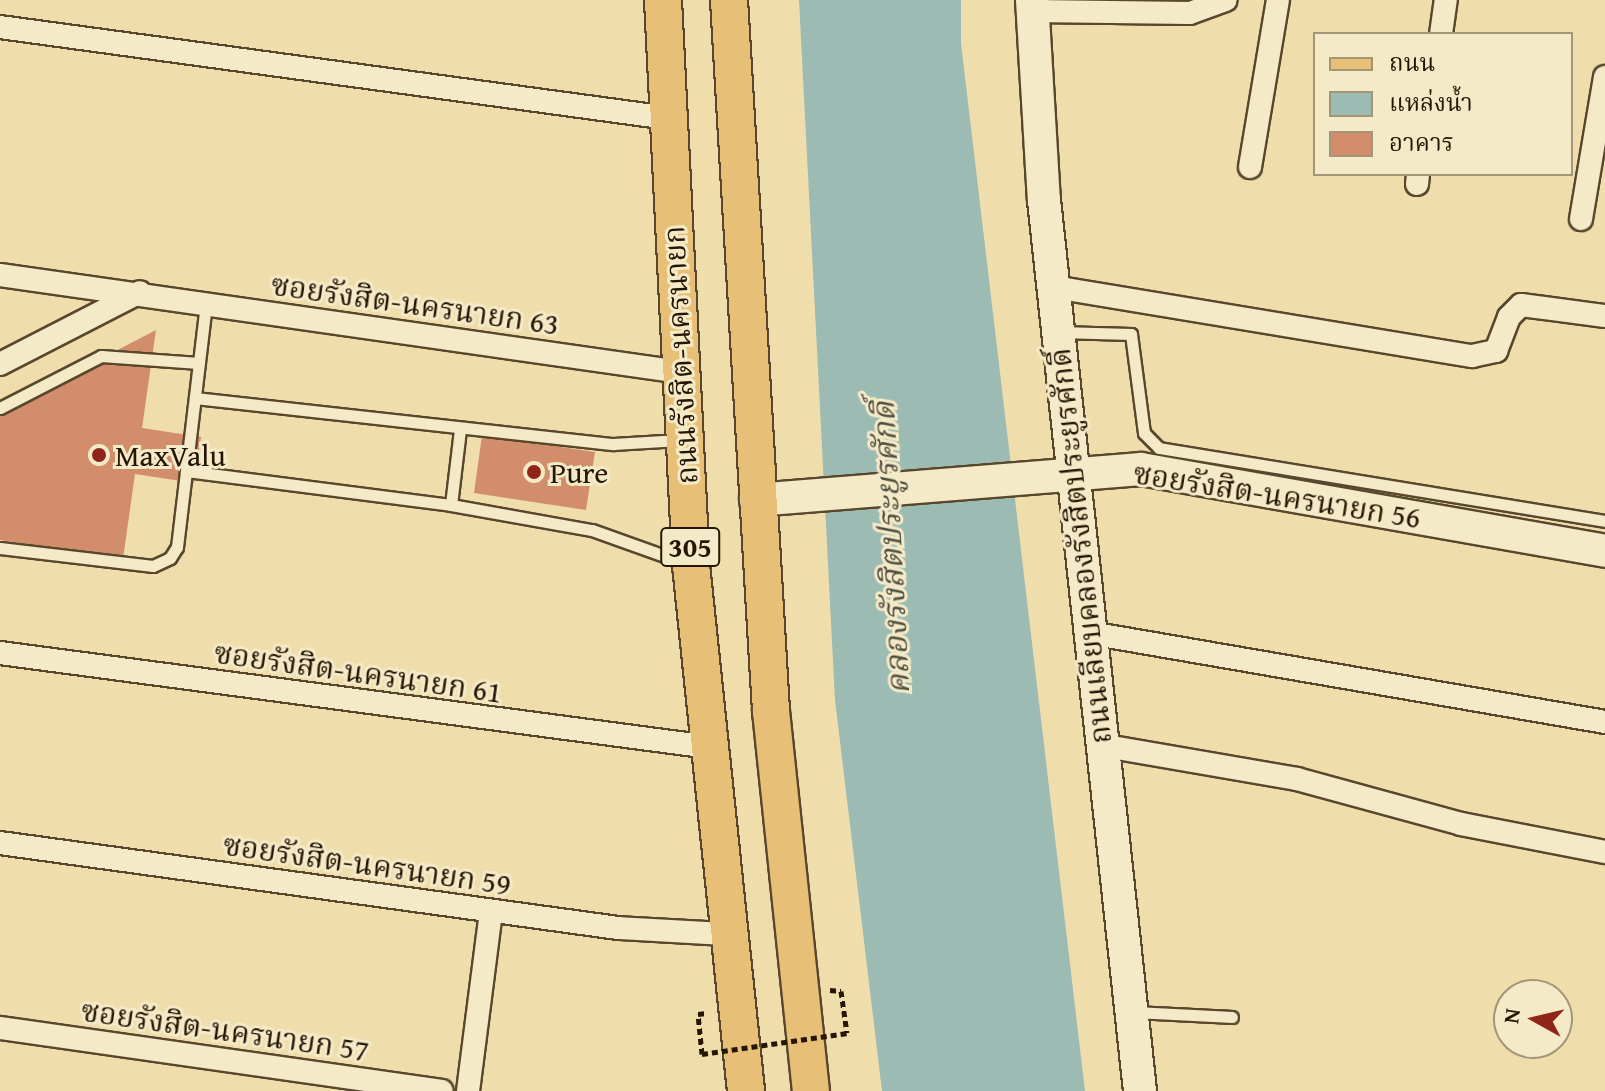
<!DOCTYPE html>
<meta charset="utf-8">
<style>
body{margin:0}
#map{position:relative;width:1605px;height:1091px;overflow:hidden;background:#efdeab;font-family:"Gentium Book Plus","Noto Serif Thai",serif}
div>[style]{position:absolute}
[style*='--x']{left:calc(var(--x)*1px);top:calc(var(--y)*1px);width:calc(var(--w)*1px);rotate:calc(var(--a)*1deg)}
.water>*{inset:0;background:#9cbbb2}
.building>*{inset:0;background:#d28e6a}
.path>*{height:5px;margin-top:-2.5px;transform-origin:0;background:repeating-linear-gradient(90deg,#251503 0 6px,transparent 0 10px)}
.roads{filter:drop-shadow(2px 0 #58472d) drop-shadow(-2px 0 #58472d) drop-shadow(0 2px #58472d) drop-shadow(0 -2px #58472d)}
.lane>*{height:11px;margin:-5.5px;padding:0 5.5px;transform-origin:5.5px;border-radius:5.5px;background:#f5eac8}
.street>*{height:22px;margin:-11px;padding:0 11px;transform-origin:11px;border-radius:11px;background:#f5eac8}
.secondary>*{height:32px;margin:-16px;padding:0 16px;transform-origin:16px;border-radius:16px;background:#f5eac8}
.primary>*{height:36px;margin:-18px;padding:0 18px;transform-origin:18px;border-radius:18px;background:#e8bf76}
.path-bridge>*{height:5px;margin-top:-2.5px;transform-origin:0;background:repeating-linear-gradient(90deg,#251503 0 6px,transparent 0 10px)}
.dots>*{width:22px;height:22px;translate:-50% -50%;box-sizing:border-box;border:4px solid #f5eac8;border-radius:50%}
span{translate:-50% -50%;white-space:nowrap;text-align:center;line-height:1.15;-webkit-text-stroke:6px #f5eac8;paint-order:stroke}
.shield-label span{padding:2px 6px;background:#f5eac8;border:2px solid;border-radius:6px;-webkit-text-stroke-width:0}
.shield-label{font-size:28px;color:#251503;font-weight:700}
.street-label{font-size:30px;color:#251503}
.poi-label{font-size:30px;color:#251503}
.left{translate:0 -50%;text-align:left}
.water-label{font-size:32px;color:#4f4f40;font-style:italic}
.legend{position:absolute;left:1313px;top:32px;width:260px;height:144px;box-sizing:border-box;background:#f5eac8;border:2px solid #a29579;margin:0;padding:10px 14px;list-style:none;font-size:24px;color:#251503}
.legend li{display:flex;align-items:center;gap:16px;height:40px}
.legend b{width:40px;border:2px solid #a29579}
.north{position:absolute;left:1493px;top:979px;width:80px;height:80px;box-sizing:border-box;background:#f5eac8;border:2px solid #a29579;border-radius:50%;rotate:278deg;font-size:22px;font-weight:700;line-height:32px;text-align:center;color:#251503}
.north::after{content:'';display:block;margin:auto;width:28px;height:36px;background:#8f2418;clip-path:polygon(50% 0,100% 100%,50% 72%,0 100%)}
</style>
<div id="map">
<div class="water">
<i style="clip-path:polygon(799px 0,961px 0,961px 43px,1085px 1091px,882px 1091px,835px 700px)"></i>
</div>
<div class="building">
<i style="clip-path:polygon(156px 330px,142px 428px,201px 437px,194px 483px,135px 474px,123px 559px,0 540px,0 411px)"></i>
<i style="clip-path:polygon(482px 435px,595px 452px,586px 510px,474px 493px)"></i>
</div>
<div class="path">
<i style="--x:830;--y:990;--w:11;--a:5"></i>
<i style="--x:841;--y:991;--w:42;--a:81.9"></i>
<i style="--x:702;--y:1054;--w:40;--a:-95.7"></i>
<i style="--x:698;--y:1014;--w:9;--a:-6"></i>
</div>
<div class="roads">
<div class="lane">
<i style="--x:1059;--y:332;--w:72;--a:1.6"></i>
<i style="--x:1131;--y:334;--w:100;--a:82.5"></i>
<i style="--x:1144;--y:433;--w:21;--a:45"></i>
<i style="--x:1159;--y:448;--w:452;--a:9.3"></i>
<i style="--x:195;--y:398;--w:421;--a:6.3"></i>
<i style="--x:613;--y:444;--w:67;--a:-3.4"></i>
<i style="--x:0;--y:408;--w:114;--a:-27.2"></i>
<i style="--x:101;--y:356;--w:98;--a:4.1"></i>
<i style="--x:186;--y:471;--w:267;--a:7.3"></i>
<i style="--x:451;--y:505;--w:143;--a:10.1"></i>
<i style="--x:592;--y:530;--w:101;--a:19.7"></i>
<i style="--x:451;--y:505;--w:77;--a:-83.2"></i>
<i style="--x:0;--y:548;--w:154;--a:6.7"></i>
<i style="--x:153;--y:566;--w:19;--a:-25"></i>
<i style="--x:170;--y:558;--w:13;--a:-58"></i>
<i style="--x:177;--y:547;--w:246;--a:-83.2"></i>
<i style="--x:1135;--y:1012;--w:97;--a:3"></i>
</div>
<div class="street">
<i style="--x:1032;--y:11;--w:158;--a:0.7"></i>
<i style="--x:1190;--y:13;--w:38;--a:-20"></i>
<i style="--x:0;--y:27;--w:674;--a:7.76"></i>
<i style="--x:1441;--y:34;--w:34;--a:-82"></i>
<i style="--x:1250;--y:167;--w:169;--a:-80.5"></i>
<i style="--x:1417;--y:184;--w:10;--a:-84"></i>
<i style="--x:1581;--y:219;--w:144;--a:-80.4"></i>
<i style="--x:0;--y:275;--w:688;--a:8.11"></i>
<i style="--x:1054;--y:287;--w:424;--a:9.4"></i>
<i style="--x:1472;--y:356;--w:25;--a:-12"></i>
<i style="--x:1496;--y:351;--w:36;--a:-69"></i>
<i style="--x:1509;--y:317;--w:17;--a:-45"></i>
<i style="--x:1521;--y:305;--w:85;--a:7.5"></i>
<i style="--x:0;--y:364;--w:157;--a:-27.2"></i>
<i style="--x:1090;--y:633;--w:523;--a:9.8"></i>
<i style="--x:0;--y:653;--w:715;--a:7.55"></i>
<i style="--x:1100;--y:745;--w:200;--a:9.8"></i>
<i style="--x:1297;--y:779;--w:170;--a:15.3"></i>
<i style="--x:1461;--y:824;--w:147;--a:11"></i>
<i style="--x:0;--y:843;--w:624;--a:7.83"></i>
<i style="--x:618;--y:928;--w:109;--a:3.2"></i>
<i style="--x:0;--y:1028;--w:446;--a:8.1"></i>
<i style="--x:468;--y:1091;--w:180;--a:-82.7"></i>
</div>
<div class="secondary">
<i style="--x:1032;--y:0;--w:200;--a:86.6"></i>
<i style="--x:1044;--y:200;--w:896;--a:83.85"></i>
<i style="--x:756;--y:500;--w:386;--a:-4.6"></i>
<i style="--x:1141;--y:469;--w:471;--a:10"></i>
</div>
<div class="primary">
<i style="--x:663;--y:0;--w:566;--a:87.16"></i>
<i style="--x:691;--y:565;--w:529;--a:84.03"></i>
<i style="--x:729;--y:0;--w:712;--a:86.62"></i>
<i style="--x:771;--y:711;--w:382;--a:84"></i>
</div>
</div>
<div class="path-bridge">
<i style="--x:702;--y:1054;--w:147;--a:-8.2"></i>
</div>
<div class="dots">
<i style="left:99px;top:455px;background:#8f2418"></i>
<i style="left:534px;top:472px;background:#8f2418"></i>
</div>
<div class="shield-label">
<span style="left:690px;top:547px">305</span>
</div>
<div class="street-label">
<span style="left:415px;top:304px;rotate:8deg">ซอยรังสิต-นครนายก 63</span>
<span style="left:680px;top:355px;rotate:-93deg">ถนนรังสิต-นครนายก</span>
<span style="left:1277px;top:495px;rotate:9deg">ซอยรังสิต-นครนายก 56</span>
<span style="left:1080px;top:546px;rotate:-96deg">ถนนเลียบคลองรังสิตประยูรศักดิ์</span>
<span style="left:358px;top:672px;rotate:8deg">ซอยรังสิต-นครนายก 61</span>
<span style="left:367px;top:864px;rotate:8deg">ซอยรังสิต-นครนายก 59</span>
<span style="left:225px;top:1030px;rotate:8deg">ซอยรังสิต-นครนายก 57</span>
</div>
<div class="poi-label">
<span class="left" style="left:115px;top:455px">MaxValu</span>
<span class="left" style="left:550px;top:472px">Pure</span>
</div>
<div class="water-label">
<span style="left:891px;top:548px;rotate:-93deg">คลองรังสิตประยูรศักดิ์</span>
</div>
<ul class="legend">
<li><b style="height:10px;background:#e8bf76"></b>ถนน</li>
<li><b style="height:22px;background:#9cbbb2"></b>แหล่งน้ำ</li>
<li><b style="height:22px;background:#d28e6a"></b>อาคาร</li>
</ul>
<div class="north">N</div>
</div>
